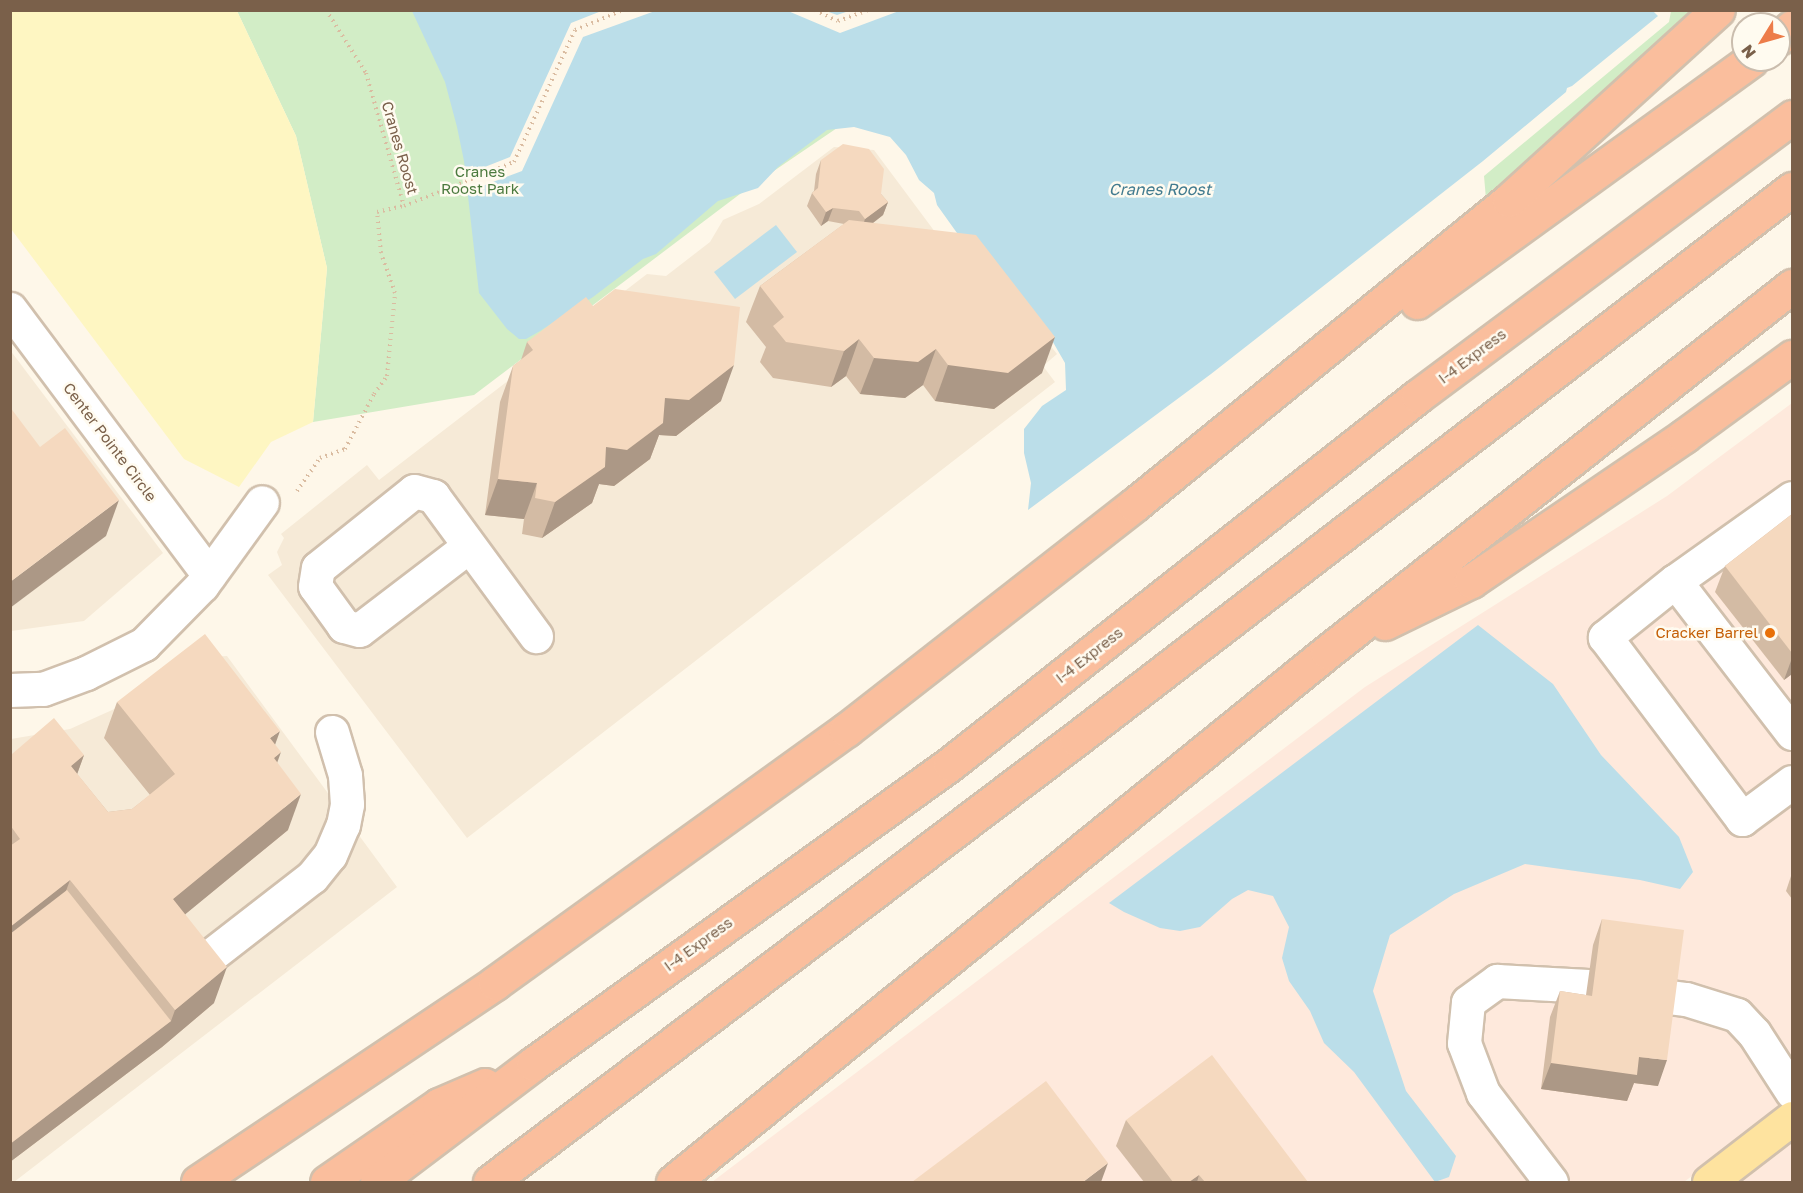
<!DOCTYPE html>
<style>
body{margin:0}
#map{position:relative;width:1803px;height:1193px;overflow:hidden;background:#fef7e9;font-family:"Golos Text",sans-serif}
div>[style]{position:absolute}
[style*='--x']{left:calc(var(--x)*1px);top:calc(var(--y)*1px);width:calc(var(--w)*1px);rotate:calc(var(--a)*1deg)}
.residential>*{inset:0;background:#f6ead7}
.commercial>*{inset:0;background:#fee9dc}
.green>*{inset:0;background:#d2edc6}
.sand>*{inset:0;background:#fef6c2}
.water>*{inset:0;background:#bbdee9}
.pier>*{inset:0;background:#fef7e9}
.path>*{height:4px;margin-top:-2px;transform-origin:0;background:repeating-linear-gradient(90deg,#dabca1 0 1.5px,transparent 0 6px)}
.roads{filter:drop-shadow(2px 0 #d1c0ad) drop-shadow(-2px 0 #d1c0ad) drop-shadow(0 2px #d1c0ad) drop-shadow(0 -2px #d1c0ad)}
.minor>*{height:33px;margin:-16.5px;padding:0 16.5px;transform-origin:16.5px;border-radius:16.5px;background:#fff}
.major>*{height:33px;margin:-16.5px;padding:0 16.5px;transform-origin:16.5px;border-radius:16.5px;background:#fee39f}
.highway>*{height:33px;margin:-16.5px;padding:0 16.5px;transform-origin:16.5px;border-radius:16.5px;background:#fabe9d}
.wall>*{inset:0;background:#d3bba4}
.shaded-wall>*{inset:0;background:#ac9886}
.building>*{inset:0;background:#f5d9bf}
.dots>*{width:16px;height:16px;translate:-50% -50%;box-sizing:border-box;border:3px solid #fffbf0;border-radius:50%}
span{translate:-50% -50%;white-space:nowrap;text-align:center;line-height:1.15;-webkit-text-stroke:5px #fffbf0;paint-order:stroke}
.street-label{font-size:15px;color:#7a604a}
.park-label{font-size:15px;color:#4b7a3e}
.food-label{font-size:15px;color:#c56008}
.right{translate:-100% -50%;text-align:right}
.water-label{font-size:16px;color:#427b8f;font-style:italic}
.frame{position:absolute;inset:0;border:12px solid #7a604a;pointer-events:none}
.north{position:absolute;left:1731px;top:12px;width:60px;height:60px;box-sizing:border-box;background:#fffbf0;border:2px solid #cabdae;border-radius:50%;rotate:233deg;font-size:16px;font-weight:700;line-height:24px;text-align:center;color:#7a604a}
.north::after{content:'';display:block;margin:auto;width:21px;height:27px;background:#ed7c49;clip-path:polygon(50% 0,100% 100%,50% 72%,0 100%)}
</style>
<div id="map">
<div class="residential">
<i style="clip-path:polygon(834px 147px,874px 150px,944px 244px,1031px 321px,1057px 354px,1043px 366px,1055px 382px,467px 838px,268px 575px,282px 565px,277px 552px,284px 538px,281px 534px,367px 465px,379px 480px,647px 274px,666px 276px,710px 242px,723px 220px,759px 204px)"></i>
<i style="clip-path:polygon(10px 350px,163px 553px,84px 621px,11px 631px)"></i>
<i style="clip-path:polygon(227px 656px,397px 887px,14px 1182px,11px 1182px,11px 739px,70px 729px,121px 706px,191px 658px)"></i>
</div>
<div class="commercial">
<i style="clip-path:polygon(1792px 403px,1792px 1099px,1684px 1182px,712px 1182px,1365px 687px,1667px 496px)"></i>
<i style="clip-path:polygon(1792px 1137px,1792px 1182px,1734px 1182px)"></i>
</div>
<div class="green">
<i style="clip-path:polygon(237px 11px,1097px 11px,837px 128px,740px 194px,474px 395px,313px 422px,327px 268px,296px 136px)"></i>
<i style="clip-path:polygon(1671px 11px,1695px 11px,1486px 199px,1484px 176px,1669px 22px)"></i>
</div>
<div class="sand">
<i style="clip-path:polygon(11px 10px,237px 11px,296px 136px,327px 268px,313px 422px,271px 442px,239px 487px,184px 459px,11px 229px)"></i>
</div>
<div class="water">
<i style="clip-path:polygon(1652px 10px,1658px 16px,1572px 86px,1567px 88px,1566px 92px,1483px 161px,1211px 374px,1028px 510px,1031px 483px,1024px 453px,1024px 429px,1042px 406px,1066px 390px,1065px 363px,1050px 337px,962px 240px,937px 205px,934px 193px,919px 180px,906px 155px,890px 137px,854px 127px,827px 130px,778px 167px,758px 188px,718px 201px,656px 254px,643px 259px,593px 297px,540px 331px,526px 339px,519px 339px,507px 329px,479px 293px,464px 161px,457px 127px,445px 82px,412px 11px)"></i>
<i style="clip-path:polygon(776px 225px,797px 252px,735px 299px,714px 272px)"></i>
<i style="clip-path:polygon(1478px 625px,1553px 684px,1601px 755px,1679px 837px,1693px 872px,1680px 889px,1640px 880px,1525px 864px,1454px 894px,1390px 935px,1373px 991px,1406px 1091px,1456px 1156px,1449px 1177px,1435px 1182px,1354px 1072px,1324px 1043px,1310px 1011px,1289px 981px,1282px 958px,1289px 927px,1273px 896px,1248px 890px,1232px 899px,1200px 927px,1180px 931px,1160px 928px,1124px 912px,1109px 903px)"></i>
</div>
<div class="pier">
<i style="clip-path:polygon(604px 10px,655px 11px,583px 37px,522px 171px,464px 193px,462px 176px,510px 157px,571px 23px)"></i>
<i style="clip-path:polygon(788px 11px,826px 11px,837px 15px,849px 11px,899px 11px,840px 33px)"></i>
</div>
<div class="path">
<i style="--x:326;--y:10;--w:75;--a:57.6"></i>
<i style="--x:366;--y:73;--w:138;--a:74.1"></i>
<i style="--x:815;--y:10;--w:25;--a:26"></i>
<i style="--x:838;--y:21;--w:32;--a:-20"></i>
<i style="--x:297;--y:491;--w:40;--a:-55.1"></i>
<i style="--x:320;--y:458;--w:27;--a:-20"></i>
<i style="--x:345;--y:449;--w:62;--a:-62.2"></i>
<i style="--x:374;--y:394;--w:22;--a:-54"></i>
<i style="--x:387;--y:376;--w:83;--a:-84.5"></i>
<i style="--x:395;--y:293;--w:42;--a:-109.3"></i>
<i style="--x:381;--y:253;--w:41;--a:-95.6"></i>
<i style="--x:377;--y:212;--w:28;--a:-13"></i>
<i style="--x:404;--y:206;--w:118;--a:-21.8"></i>
<i style="--x:514;--y:162;--w:145;--a:-65.2"></i>
<i style="--x:575;--y:30;--w:52;--a:-22.6"></i>
</div>
<div class="roads">
<div class="minor">
<i style="--x:10;--y:309;--w:332;--a:53.2"></i>
<i style="--x:1792;--y:498;--w:143;--a:144.6"></i>
<i style="--x:1675;--y:581;--w:192;--a:52.4"></i>
<i style="--x:469;--y:546;--w:138;--a:142.6"></i>
<i style="--x:359;--y:630;--w:16;--a:-165"></i>
<i style="--x:344;--y:626;--w:49;--a:-125.9"></i>
<i style="--x:315;--y:586;--w:18;--a:-81"></i>
<i style="--x:318;--y:568;--w:123;--a:-38.7"></i>
<i style="--x:414;--y:491;--w:20;--a:15"></i>
<i style="--x:433;--y:496;--w:174;--a:53.7"></i>
<i style="--x:1675;--y:581;--w:90;--a:141.3"></i>
<i style="--x:1605;--y:637;--w:228;--a:53"></i>
<i style="--x:1742;--y:819;--w:62;--a:-36.5"></i>
<i style="--x:10;--y:690;--w:33;--a:-2"></i>
<i style="--x:43;--y:689;--w:46;--a:-20.4"></i>
<i style="--x:86;--y:673;--w:65;--a:-26.6"></i>
<i style="--x:144;--y:644;--w:83;--a:-45.5"></i>
<i style="--x:202;--y:585;--w:102;--a:-54.1"></i>
<i style="--x:179;--y:980;--w:168;--a:-37.8"></i>
<i style="--x:312;--y:877;--w:28;--a:-51"></i>
<i style="--x:330;--y:855;--w:33;--a:-67"></i>
<i style="--x:343;--y:825;--w:21;--a:-79"></i>
<i style="--x:347;--y:804;--w:29;--a:-94"></i>
<i style="--x:345;--y:775;--w:45;--a:-106.8"></i>
<i style="--x:1669;--y:997;--w:17;--a:7"></i>
<i style="--x:1686;--y:999;--w:53;--a:17.4"></i>
<i style="--x:1737;--y:1015;--w:25;--a:47"></i>
<i style="--x:1754;--y:1033;--w:70;--a:57.2"></i>
<i style="--x:1551;--y:1182;--w:112;--a:-127.4"></i>
<i style="--x:1483;--y:1093;--w:53;--a:-110.8"></i>
<i style="--x:1464;--y:1043;--w:41;--a:-84.4"></i>
<i style="--x:1468;--y:1002;--w:36;--a:-36"></i>
<i style="--x:1497;--y:981;--w:91;--a:3.1"></i>
</div>
<div class="major">
<i style="--x:1709;--y:1182;--w:105;--a:-37.6"></i>
</div>
<div class="highway">
<i style="--x:1779;--y:38;--w:17;--a:-40"></i>
<i style="--x:1417;--y:302;--w:412;--a:-35.9"></i>
<i style="--x:1385;--y:623;--w:96;--a:-26"></i>
<i style="--x:1471;--y:581;--w:258;--a:-34.2"></i>
<i style="--x:1684;--y:436;--w:134;--a:-36.2"></i>
<i style="--x:198;--y:1182;--w:358;--a:-33.8"></i>
<i style="--x:495;--y:983;--w:433;--a:-35.8"></i>
<i style="--x:846;--y:730;--w:365;--a:-38"></i>
<i style="--x:1134;--y:505;--w:483;--a:-39.1"></i>
<i style="--x:1509;--y:200;--w:282;--a:-42.3"></i>
<i style="--x:327;--y:1182;--w:136;--a:-34.5"></i>
<i style="--x:439;--y:1105;--w:50;--a:-23.5"></i>
<i style="--x:377;--y:1182;--w:196;--a:-37.1"></i>
<i style="--x:533;--y:1064;--w:514;--a:-35.73"></i>
<i style="--x:950;--y:764;--w:595;--a:-38.18"></i>
<i style="--x:1418;--y:396;--w:467;--a:-36.7"></i>
<i style="--x:490;--y:1182;--w:735;--a:-37.09"></i>
<i style="--x:1076;--y:739;--w:903;--a:-37.53"></i>
<i style="--x:673;--y:1182;--w:842;--a:-39.02"></i>
<i style="--x:1327;--y:652;--w:592;--a:-38.21"></i>
</div>
</div>
<div class="wall">
<i style="clip-path:polygon(821px 160px,881px 194px,888px 202px,883px 215px,873px 223px,1042px 373px,994px 409px,935px 401px,923px 385px,905px 398px,860px 394px,846px 376px,831px 387px,773px 378px,760px 362px,766px 347px,746px 322px,760px 286px,844px 224px,828px 221px,821px 226px,807px 206px,812px 193px,814px 191px,816px 174px)"></i>
<i style="clip-path:polygon(593px 306px,721px 401px,676px 436px,659px 435px,650px 459px,614px 486px,599px 484px,592px 503px,542px 538px,522px 534px,524px 519px,485px 515px,500px 402px,513px 366px,521px 360px,527px 342px)"></i>
<i style="clip-path:polygon(1792px 514px,1792px 674px,1784px 680px,1715px 592px,1725px 566px)"></i>
<i style="clip-path:polygon(117px 702px,275px 745px,277px 762px,288px 830px,185px 914px,214px 1003px,162px 1047px,10px 1162px,10px 753px,12px 754px,84px 755px,77px 774px,108px 812px,132px 809px,150px 795px,104px 738px)"></i>
<i style="clip-path:polygon(1792px 873px,1792px 899px,1786px 891px)"></i>
<i style="clip-path:polygon(1602px 919px,1658px 1086px,1634px 1083px,1627px 1101px,1541px 1089px,1550px 1017px,1560px 991px,1586px 995px,1593px 945px)"></i>
<i style="clip-path:polygon(1126px 1120px,1308px 1182px,1144px 1182px,1116px 1146px)"></i>
</div>
<div class="shaded-wall">
<i style="clip-path:polygon(888px 202px,883px 215px,860px 233px,865px 219px)"></i>
<i style="clip-path:polygon(833px 208px,828px 221px,821px 226px,826px 212px)"></i>
<i style="clip-path:polygon(1055px 337px,1042px 373px,994px 409px,935px 401px,948px 365px)"></i>
<i style="clip-path:polygon(859px 339px,846px 376px,831px 387px,844px 351px)"></i>
<i style="clip-path:polygon(936px 349px,923px 385px,905px 398px,860px 394px,874px 358px)"></i>
<i style="clip-path:polygon(734px 365px,721px 401px,676px 436px,659px 435px,650px 459px,614px 486px,599px 484px,592px 503px,542px 538px,555px 502px,606px 447px,665px 398px)"></i>
<i style="clip-path:polygon(498px 479px,537px 483px,524px 519px,485px 515px)"></i>
<i style="clip-path:polygon(119px 500px,106px 536px,10px 608px,10px 582px)"></i>
<i style="clip-path:polygon(1792px 658px,1792px 674px,1784px 680px)"></i>
<i style="clip-path:polygon(280px 731px,267px 767px,270px 738px)"></i>
<i style="clip-path:polygon(281px 752px,268px 788px,274px 758px)"></i>
<i style="clip-path:polygon(84px 755px,71px 791px,71px 766px)"></i>
<i style="clip-path:polygon(301px 794px,288px 830px,160px 935px,173px 899px)"></i>
<i style="clip-path:polygon(70px 880px,57px 916px,10px 953px,10px 927px)"></i>
<i style="clip-path:polygon(227px 967px,214px 1003px,162px 1047px,10px 1162px,10px 1144px,171px 1021px,175px 1010px)"></i>
<i style="clip-path:polygon(1639px 1057px,1667px 1060px,1658px 1086px,1634px 1083px,1627px 1101px,1541px 1089px,1551px 1063px)"></i>
<i style="clip-path:polygon(1108px 1163px,1101px 1182px,1083px 1182px)"></i>
<i style="clip-path:polygon(1199px 1175px,1197px 1182px,1189px 1182px)"></i>
</div>
<div class="building">
<i style="clip-path:polygon(843px 144px,869px 149px,884px 169px,881px 194px,888px 202px,865px 219px,859px 211px,833px 208px,826px 212px,812px 193px,818px 188px,821px 160px)"></i>
<i style="clip-path:polygon(849px 220px,976px 235px,1055px 337px,1008px 373px,948px 365px,936px 349px,918px 362px,874px 358px,859px 339px,844px 351px,786px 342px,773px 326px,784px 317px,760px 286px)"></i>
<i style="clip-path:polygon(615px 289px,740px 307px,734px 365px,689px 400px,665px 398px,663px 423px,627px 450px,606px 447px,605px 467px,555px 502px,535px 498px,537px 483px,498px 479px,513px 366px,533px 350px,527px 342px,586px 297px,593px 306px)"></i>
<i style="clip-path:polygon(10px 407px,40px 447px,65px 428px,119px 500px,10px 582px)"></i>
<i style="clip-path:polygon(1792px 514px,1792px 653px,1725px 566px)"></i>
<i style="clip-path:polygon(205px 634px,280px 731px,270px 738px,281px 752px,274px 758px,301px 794px,173px 899px,227px 967px,175px 1010px,70px 880px,10px 927px,10px 846px,20px 839px,10px 825px,10px 753px,12px 754px,54px 718px,84px 755px,71px 766px,108px 812px,132px 809px,175px 774px,117px 702px)"></i>
<i style="clip-path:polygon(67px 890px,171px 1021px,10px 1144px,10px 934px)"></i>
<i style="clip-path:polygon(1602px 919px,1684px 930px,1667px 1060px,1639px 1057px,1637px 1075px,1551px 1063px,1560px 991px,1592px 996px)"></i>
<i style="clip-path:polygon(1212px 1055px,1308px 1182px,1205px 1182px,1199px 1175px,1189px 1182px,1173px 1182px,1126px 1120px)"></i>
<i style="clip-path:polygon(1046px 1081px,1108px 1163px,1083px 1182px,912px 1182px)"></i>
</div>
<div class="dots">
<i style="left:1770px;top:633px;background:#e8710a"></i>
</div>
<div class="street-label">
<span style="left:400px;top:148px;rotate:74deg">Cranes Roost</span>
<span style="left:1472px;top:356px;rotate:-37deg">I-4 Express</span>
<span style="left:110px;top:442px;rotate:53deg">Center Pointe Circle</span>
<span style="left:1089px;top:655px;rotate:-38deg">I-4 Express</span>
<span style="left:698px;top:944px;rotate:-36deg">I-4 Express</span>
</div>
<div class="park-label">
<span style="left:480px;top:180px">Cranes<br>Roost Park</span>
</div>
<div class="food-label">
<span class="right" style="left:1758px;top:633px">Cracker Barrel</span>
</div>
<div class="water-label">
<span style="left:1160px;top:189px">Cranes Roost</span>
</div>
<div class="frame"></div>
<div class="north">N</div>
</div>
